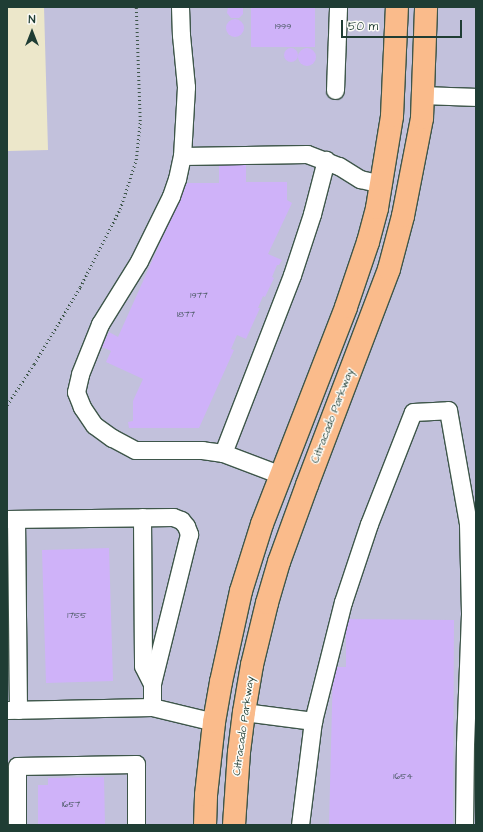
<!DOCTYPE html>
<style>
body{margin:0}
#map{position:relative;width:483px;height:832px;overflow:hidden;background:#ece7ca;font-family:"Architects Daughter",sans-serif}
div>[style]{position:absolute}
[style*='--x']{left:calc(var(--x)*1px);top:calc(var(--y)*1px);width:calc(var(--w)*1px);rotate:calc(var(--a)*1deg)}
.industrial>*{inset:0;background:#c2c1dc}
.building>*{inset:0;background:#cfb2f9}
.round{border-radius:50%}
.path>*{height:2.5px;margin-top:-1.25px;transform-origin:0;background:repeating-linear-gradient(90deg,#3e564a 0 1px,transparent 0 4px)}
.roads{filter:drop-shadow(1px 0 #3e564a) drop-shadow(-1px 0 #3e564a) drop-shadow(0 1px #3e564a) drop-shadow(0 -1px #3e564a)}
.minor>*{height:17px;margin:-8.5px;padding:0 8.5px;transform-origin:8.5px;border-radius:8.5px;background:#fff}
.major>*{height:22px;margin:-11px;padding:0 11px;transform-origin:11px;border-radius:11px;background:#fabb8b}
span{translate:-50% -50%;white-space:nowrap;text-align:center;line-height:1.15;-webkit-text-stroke:3px #fdfcf7;paint-order:stroke}
.number-label{font-size:9px;color:#4b5a65}
.number-label span{-webkit-text-stroke-width:0}
.street-label{font-size:11px;color:#1f3d34}
.frame{position:absolute;inset:0;border:8px solid #1f3d34;pointer-events:none}
.north{position:absolute;left:12px;top:12px;width:40px;height:40px;-webkit-text-stroke:3px #fdfcf7;paint-order:stroke;rotate:0deg;font-size:11px;font-weight:700;line-height:16px;text-align:center;color:#1f3d34}
.north::after{content:'';display:block;margin:auto;width:14px;height:18px;background:#1f3d34;clip-path:polygon(50% 0,100% 100%,50% 72%,0 100%)}
.scale{position:absolute;left:341px;top:20px;width:121px;height:18px;box-sizing:border-box;border:2px solid #1f3d34;border-top:0;padding-left:5px;font-size:12px;line-height:14px;white-space:nowrap;color:#1f3d34;-webkit-text-stroke:3px #fdfcf7;paint-order:stroke}
</style>
<div id="map">
<div class="industrial">
<i style="clip-path:polygon(44px 7px,476px 7px,476px 825px,7px 825px,7px 151px,48px 150px)"></i>
</div>
<div class="building">
<i style="clip-path:polygon(228px 7px,243px 7px,243px 14px,239px 18px,231px 18px,227px 13px)"></i>
<i style="clip-path:polygon(251px 7px,315px 7px,315px 47px,251px 47px)"></i>
<i class="round" style="left:226px;top:19px;width:18px;height:18px"></i>
<i class="round" style="left:284px;top:48px;width:14px;height:14px"></i>
<i class="round" style="left:298px;top:48px;width:18px;height:18px"></i>
<i style="clip-path:polygon(219px 164px,246px 164px,246px 182px,287px 182px,287px 200px,292px 203px,268px 254px,282px 260px,279px 265px,277px 265px,272px 277px,274px 278px,265px 297px,263px 296px,258px 308px,260px 308px,246px 339px,237px 335px,231px 349px,234px 350px,199px 428px,129px 428px,128px 422px,133px 421px,133px 401px,143px 379px,106px 362px,111px 351px,102px 347px,109px 332px,118px 337px,187px 183px,219px 183px)"></i>
<i style="clip-path:polygon(109px 548px,113px 681px,46px 683px,42px 550px)"></i>
<i style="clip-path:polygon(346px 619px,454px 620px,453px 825px,329px 825px,333px 667px,346px 667px)"></i>
<i style="clip-path:polygon(104px 777px,105px 825px,38px 825px,38px 785px,48px 785px,48px 778px)"></i>
</div>
<div class="path">
<i style="--x:7;--y:405;--w:49;--a:-56.6"></i>
<i style="--x:34;--y:364;--w:90;--a:-59.1"></i>
<i style="--x:80;--y:287;--w:88;--a:-62.9"></i>
<i style="--x:120;--y:209;--w:52;--a:-71.9"></i>
<i style="--x:136;--y:160;--w:39;--a:-84"></i>
<i style="--x:140;--y:121;--w:114;--a:-92"></i>
</div>
<div class="roads">
<div class="minor">
<i style="--x:180;--y:7;--w:28;--a:88"></i>
<i style="--x:181;--y:35;--w:52;--a:84.5"></i>
<i style="--x:186;--y:87;--w:69;--a:93.3"></i>
<i style="--x:335;--y:90;--w:83;--a:-87.9"></i>
<i style="--x:423;--y:95;--w:53;--a:2.2"></i>
<i style="--x:223;--y:453;--w:21;--a:-172"></i>
<i style="--x:202;--y:450;--w:67;--a:180"></i>
<i style="--x:135;--y:450;--w:26;--a:-152"></i>
<i style="--x:112;--y:438;--w:22;--a:-144"></i>
<i style="--x:94;--y:425;--w:22;--a:-124"></i>
<i style="--x:82;--y:407;--w:16;--a:-112"></i>
<i style="--x:76;--y:392;--w:18;--a:-77"></i>
<i style="--x:80;--y:374;--w:54;--a:-68.2"></i>
<i style="--x:100;--y:324;--w:74;--a:-58.2"></i>
<i style="--x:139;--y:261;--w:72;--a:-63.8"></i>
<i style="--x:171;--y:196;--w:18;--a:-71"></i>
<i style="--x:177;--y:179;--w:24;--a:-78"></i>
<i style="--x:182;--y:156;--w:125;--a:-0.9"></i>
<i style="--x:307;--y:154;--w:34;--a:21"></i>
<i style="--x:339;--y:166;--w:25;--a:32"></i>
<i style="--x:360;--y:179;--w:23;--a:13"></i>
<i style="--x:281;--y:475;--w:62;--a:-159.2"></i>
<i style="--x:223;--y:453;--w:191;--a:-68.8"></i>
<i style="--x:292;--y:275;--w:64;--a:-71.8"></i>
<i style="--x:312;--y:214;--w:56;--a:-75.5"></i>
<i style="--x:142;--y:517;--w:149;--a:89.6"></i>
<i style="--x:143;--y:666;--w:20;--a:63"></i>
<i style="--x:7;--y:519;--w:166;--a:-0.7"></i>
<i style="--x:173;--y:517;--w:9;--a:21"></i>
<i style="--x:181;--y:520;--w:8;--a:50"></i>
<i style="--x:186;--y:526;--w:9;--a:69"></i>
<i style="--x:189;--y:534;--w:154;--a:103.9"></i>
<i style="--x:152;--y:684;--w:23;--a:90"></i>
<i style="--x:16;--y:519;--w:191;--a:89.4"></i>
<i style="--x:7;--y:710;--w:145;--a:-1.2"></i>
<i style="--x:152;--y:707;--w:64;--a:13.6"></i>
<i style="--x:244;--y:712;--w:70;--a:7.4"></i>
<i style="--x:17;--y:825;--w:59;--a:-90"></i>
<i style="--x:17;--y:766;--w:119;--a:-1"></i>
<i style="--x:136;--y:764;--w:61;--a:90"></i>
<i style="--x:300;--y:825;--w:105;--a:-82.9"></i>
<i style="--x:313;--y:721;--w:123;--a:-75.9"></i>
<i style="--x:343;--y:602;--w:82;--a:-71.6"></i>
<i style="--x:369;--y:524;--w:120;--a:-68.6"></i>
<i style="--x:413;--y:412;--w:35;--a:-3"></i>
<i style="--x:448;--y:410;--w:116;--a:80"></i>
<i style="--x:468;--y:524;--w:90;--a:88.7"></i>
<i style="--x:470;--y:614;--w:130;--a:92.2"></i>
<i style="--x:465;--y:744;--w:81;--a:90.7"></i>
</div>
<div class="major">
<i style="--x:205;--y:825;--w:30;--a:-88"></i>
<i style="--x:206;--y:795;--w:73;--a:-83.7"></i>
<i style="--x:214;--y:722;--w:41;--a:-80.1"></i>
<i style="--x:221;--y:682;--w:93;--a:-77.6"></i>
<i style="--x:241;--y:591;--w:70;--a:-72.6"></i>
<i style="--x:262;--y:524;--w:233;--a:-68.8"></i>
<i style="--x:346;--y:307;--w:69;--a:-71.3"></i>
<i style="--x:368;--y:242;--w:35;--a:-75"></i>
<i style="--x:377;--y:208;--w:93;--a:-80.7"></i>
<i style="--x:392;--y:116;--w:109;--a:-87.4"></i>
<i style="--x:234;--y:825;--w:73;--a:-86.1"></i>
<i style="--x:239;--y:752;--w:40;--a:-82.9"></i>
<i style="--x:244;--y:712;--w:48;--a:-80.3"></i>
<i style="--x:252;--y:665;--w:64;--a:-76.4"></i>
<i style="--x:267;--y:603;--w:43;--a:-73.7"></i>
<i style="--x:279;--y:562;--w:82;--a:-70"></i>
<i style="--x:307;--y:485;--w:231;--a:-69.2"></i>
<i style="--x:389;--y:269;--w:55;--a:-75.2"></i>
<i style="--x:403;--y:216;--w:100;--a:-79"></i>
<i style="--x:422;--y:118;--w:111;--a:-87.9"></i>
</div>
</div>
<div class="number-label">
<span style="left:283px;top:27px">1999</span>
<span style="left:199px;top:296px">1977</span>
<span style="left:186px;top:315px">1877</span>
<span style="left:77px;top:616px">1755</span>
<span style="left:403px;top:777px">1654</span>
<span style="left:71px;top:805px">1657</span>
</div>
<div class="street-label">
<span style="left:333px;top:416px;rotate:-69deg">Citracado Parkway</span>
<span style="left:244px;top:726px;rotate:-82deg">Citracado Parkway</span>
</div>
<div class="frame"></div>
<div class="north">N</div>
<div class="scale">50 m</div>
</div>
